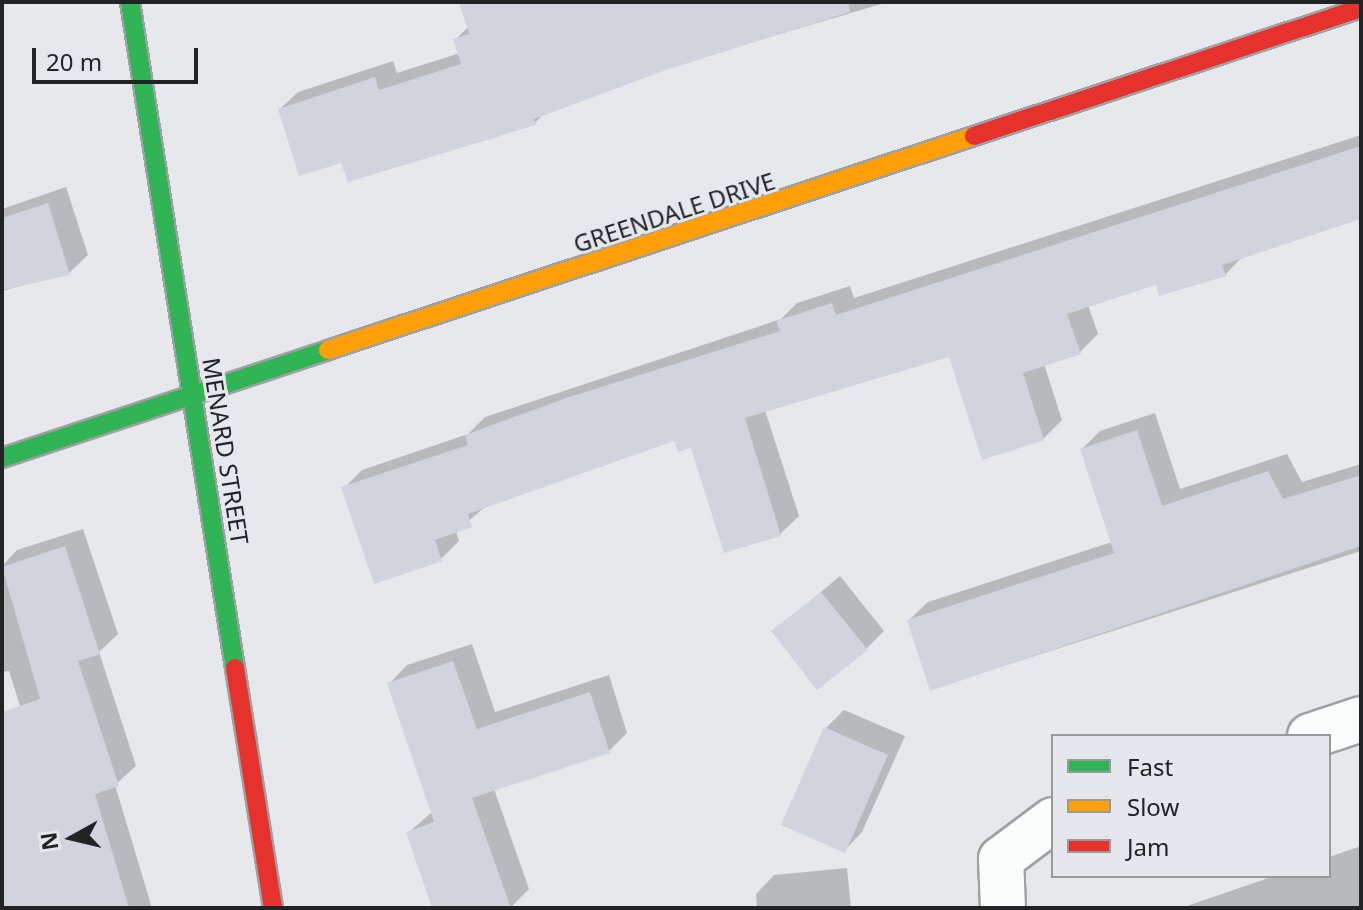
<!DOCTYPE html>
<style>
body{margin:0}
#map{position:relative;width:1363px;height:910px;overflow:hidden;background:#e7e8ec;font-family:"Noto Sans",sans-serif}
div>[style]{position:absolute}
[style*='--x']{left:calc(var(--x)*1px);top:calc(var(--y)*1px);width:calc(var(--w)*1px);rotate:calc(var(--a)*1deg)}
.shadow>*{inset:0;background:#0003}
.building>*{inset:0;background:#d1d3dd}
.roads{filter:drop-shadow(2px 0 #9fa0a3) drop-shadow(-2px 0 #9fa0a3) drop-shadow(0 2px #9fa0a3) drop-shadow(0 -2px #9fa0a3)}
.street>*{height:44px;margin:-22px;padding:0 22px;transform-origin:22px;border-radius:22px;background:#fbfcfc}
.fast>*{height:18px;margin:-9px;padding:0 9px;transform-origin:9px;border-radius:9px;background:#30b455}
.slow>*{height:18px;margin:-9px;padding:0 9px;transform-origin:9px;border-radius:9px;background:#ff9f0a}
.jam>*{height:18px;margin:-9px;padding:0 9px;transform-origin:9px;border-radius:9px;background:#e5322d}
span{translate:-50% -50%;white-space:nowrap;text-align:center;line-height:1.15;-webkit-text-stroke:6px #e6e7ed;paint-order:stroke}
.street-label{font-size:24px;color:#222325}
.frame{position:absolute;inset:0;border:4px solid #222325;pointer-events:none}
.legend{position:absolute;left:1051px;top:734px;width:280px;height:144px;box-sizing:border-box;background:#e6e7ed;border:2px solid #98999d;margin:0;padding:10px 14px;list-style:none;font-size:24px;color:#222325}
.legend li{display:flex;align-items:center;gap:16px;height:40px}
.legend b{width:40px;border:2px solid #98999d}
.north{position:absolute;left:32px;top:798px;width:80px;height:80px;-webkit-text-stroke:6px #e6e7ed;paint-order:stroke;rotate:262deg;font-size:22px;font-weight:700;line-height:32px;text-align:center;color:#222325}
.north::after{content:'';display:block;margin:auto;width:28px;height:36px;background:#222325;clip-path:polygon(50% 0,100% 100%,50% 72%,0 100%)}
.scale{position:absolute;left:32px;top:48px;width:166px;height:36px;box-sizing:border-box;border:4px solid #222325;border-top:0;padding-left:10px;font-size:24px;line-height:28px;white-space:nowrap;color:#222325;-webkit-text-stroke:6px #e6e7ed;paint-order:stroke}
</style>
<div id="map">
<div class="shadow">
<i style="clip-path:polygon(461px 2px,888px 2px,665px 68px,545px 112px,535px 123px,343px 160px,280px 109px,298px 92px,393px 61px,397px 73px,460px 53px,455px 40px,469px 26px)"></i>
<i style="clip-path:polygon(1361px 135px,1361px 217px,1243px 256px,1225px 275px,1157px 283px,1088px 305px,1098px 334px,1080px 352px,1044px 364px,1062px 420px,1043px 439px,951px 354px,765px 410px,799px 516px,780px 534px,692px 445px,675px 439px,488px 505px,456px 531px,459px 541px,441px 559px,344px 488px,362px 470px,468px 434px,485px 417px,781px 319px,797px 303px,850px 286px,854px 298px)"></i>
<i style="clip-path:polygon(66px 187px,88px 255px,69px 273px,2px 291px,2px 209px)"></i>
<i style="clip-path:polygon(1155px 413px,1180px 489px,1287px 454px,1302px 482px,1361px 464px,1361px 551px,932px 689px,909px 620px,928px 602px,1112px 542px,1082px 449px,1100px 431px)"></i>
<i style="clip-path:polygon(83px 529px,118px 634px,99px 652px,136px 766px,115px 785px,152px 908px,2px 908px,2px 853px,60px 833px,9px 671px,2px 672px,2px 566px,17px 550px)"></i>
<i style="clip-path:polygon(840px 576px,884px 631px,866px 649px,774px 631px)"></i>
<i style="clip-path:polygon(472px 644px,495px 712px,609px 675px,627px 733px,609px 751px,494px 789px,529px 889px,511px 907px,434px 908px,408px 833px,432px 812px,389px 684px,407px 665px)"></i>
<i style="clip-path:polygon(844px 710px,905px 736px,862px 832px,844px 851px,826px 728px)"></i>
<i style="clip-path:polygon(1361px 846px,1361px 908px,1181px 908px,1274px 876px,1329px 876px,1329px 857px)"></i>
<i style="clip-path:polygon(847px 868px,851px 908px,757px 908px,756px 894px,774px 875px)"></i>
</div>
<div class="building">
<i style="clip-path:polygon(459px 2px,848px 2px,850px 12px,666px 70px,534px 119px,536px 125px,348px 182px,341px 163px,299px 176px,278px 109px,375px 77px,379px 90px,461px 64px,453px 39px,469px 34px)"></i>
<i style="clip-path:polygon(1361px 146px,1361px 219px,1222px 265px,1226px 276px,1159px 296px,1156px 285px,1067px 314px,1081px 354px,1023px 373px,1044px 440px,982px 460px,949px 357px,745px 418px,781px 536px,724px 553px,691px 448px,678px 452px,674px 441px,468px 514px,472px 527px,435px 540px,442px 561px,374px 584px,341px 487px,468px 445px,465px 435px,566px 398px,780px 331px,776px 321px,832px 303px,836px 315px)"></i>
<i style="clip-path:polygon(48px 203px,70px 275px,2px 290px,2px 218px)"></i>
<i style="clip-path:polygon(1137px 430px,1162px 506px,1268px 471px,1283px 499px,1361px 475px,1361px 546px,930px 691px,907px 620px,1114px 553px,1080px 449px)"></i>
<i style="clip-path:polygon(65px 546px,100px 654px,78px 661px,119px 786px,95px 794px,129px 908px,2px 908px,2px 712px,40px 699px,2px 567px)"></i>
<i style="clip-path:polygon(821px 592px,868px 650px,817px 690px,771px 631px)"></i>
<i style="clip-path:polygon(453px 661px,477px 729px,590px 692px,610px 753px,472px 798px,511px 908px,432px 908px,406px 832px,434px 822px,387px 683px)"></i>
<i style="clip-path:polygon(824px 727px,888px 755px,845px 853px,781px 825px)"></i>
</div>
<div class="roads">
<div class="street">
<i style="--x:1310;--y:736;--w:54;--a:-18.4"></i>
<i style="--x:1003;--y:908;--w:49;--a:-92.3"></i>
<i style="--x:1001;--y:859;--w:65;--a:-36.9"></i>
</div>
<div class="fast">
<i style="--x:130;--y:2;--w:674;--a:81.04"></i>
<i style="--x:2;--y:458;--w:343;--a:-18.3"></i>
</div>
<div class="slow">
<i style="--x:328;--y:350;--w:681;--a:-18.33"></i>
</div>
<div class="jam">
<i style="--x:974;--y:136;--w:408;--a:-18.3"></i>
<i style="--x:235;--y:668;--w:243;--a:81"></i>
</div>
</div>
<div class="street-label">
<span style="left:674px;top:212px;rotate:-18deg">GREENDALE DRIVE</span>
<span style="left:226px;top:451px;rotate:81deg">MENARD STREET</span>
</div>
<div class="frame"></div>
<ul class="legend">
<li><b style="height:10px;background:#30b455"></b>Fast</li>
<li><b style="height:10px;background:#ff9f0a"></b>Slow</li>
<li><b style="height:10px;background:#e5322d"></b>Jam</li>
</ul>
<div class="north">N</div>
<div class="scale">20 m</div>
</div>
